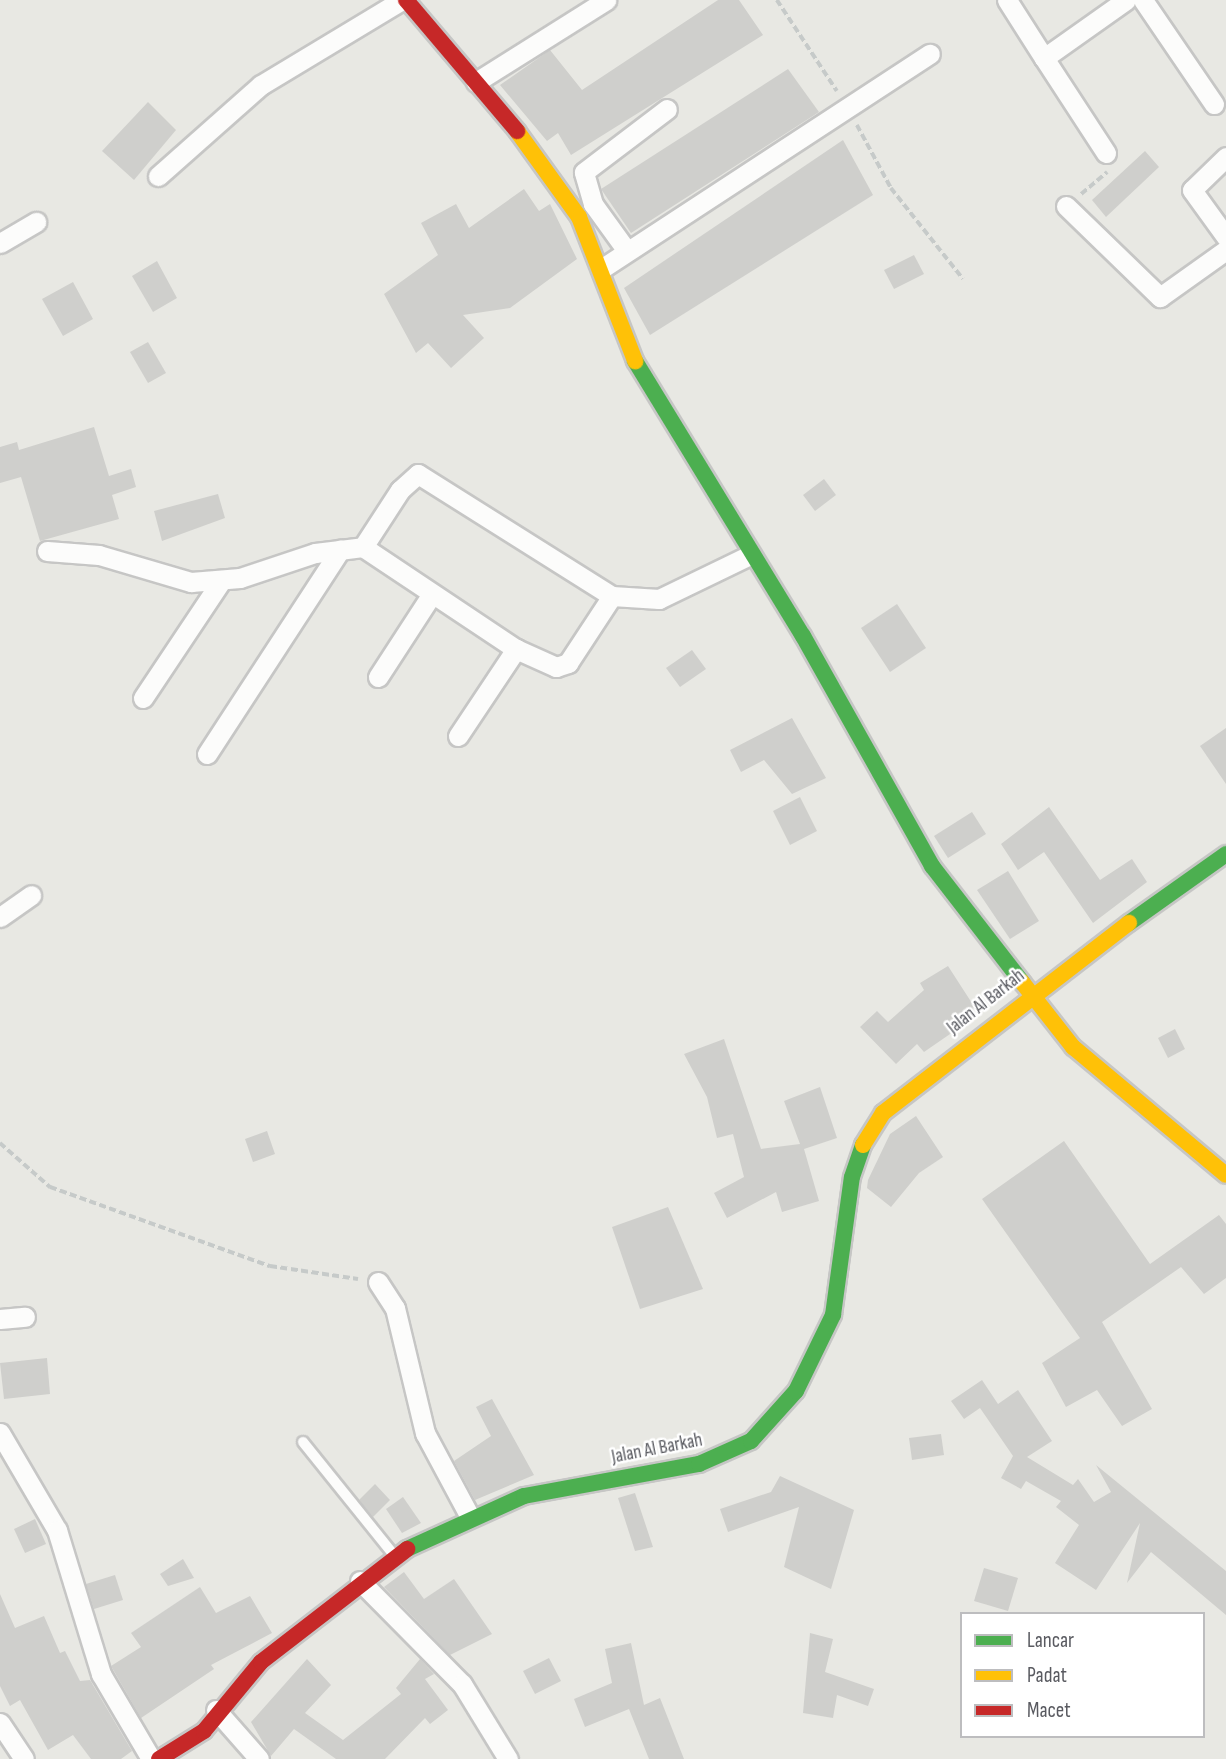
<!DOCTYPE html>
<style>
body{margin:0}
#map{position:relative;width:1226px;height:1759px;overflow:hidden;background:#e8e8e3;font-family:"Sofia Sans Condensed",sans-serif}
div>[style]{position:absolute}
[style*='--x']{left:calc(var(--x)*1px);top:calc(var(--y)*1px);width:calc(var(--w)*1px);rotate:calc(var(--a)*1deg)}
.building>*{inset:0;background:#cfcfcc}
.path>*{height:3.5px;margin-top:-1.75px;transform-origin:0;background:repeating-linear-gradient(90deg,#c6cac9 0 7px,transparent 0 10.5px)}
.roads{filter:drop-shadow(2px 0 #c6c6c5) drop-shadow(-2px 0 #c6c6c5) drop-shadow(0 2px #c6c6c5) drop-shadow(0 -2px #c6c6c5)}
.lane>*{height:10px;margin:-5px;padding:0 5px;transform-origin:5px;border-radius:5px;background:#fcfcfb}
.street>*{height:19px;margin:-9.5px;padding:0 9.5px;transform-origin:9.5px;border-radius:9.5px;background:#fcfcfb}
.fast>*{height:16px;margin:-8px;padding:0 8px;transform-origin:8px;border-radius:8px;background:#4caf50}
.slow>*{height:16px;margin:-8px;padding:0 8px;transform-origin:8px;border-radius:8px;background:#ffc107}
.jam>*{height:16px;margin:-8px;padding:0 8px;transform-origin:8px;border-radius:8px;background:#c62828}
span{translate:-50% -50%;white-space:nowrap;text-align:center;line-height:1.15;-webkit-text-stroke:5px #fff;paint-order:stroke}
.street-label{font-size:19px;color:#595a60}
.legend{position:absolute;left:960px;top:1612px;width:245px;height:126px;box-sizing:border-box;background:#fff;border:2px solid #bdbdbf;margin:0;padding:9px 12px;list-style:none;font-size:21px;color:#595a60}
.legend li{display:flex;align-items:center;gap:14px;height:35px}
.legend b{width:35px;border:2px solid #bdbdbf}
</style>
<div id="map">
<div class="building">
<i style="clip-path:polygon(718px 0,739px 0,763px 35px,571px 155px,558px 133px,547px 141px,500px 85px,550px 50px,582px 90px)"></i>
<i style="clip-path:polygon(788px 69px,819px 112px,631px 233px,601px 189px)"></i>
<i style="clip-path:polygon(148px 102px,176px 130px,134px 180px,102px 151px)"></i>
<i style="clip-path:polygon(843px 140px,873px 195px,650px 335px,624px 288px)"></i>
<i style="clip-path:polygon(1145px 151px,1159px 167px,1106px 217px,1092px 200px)"></i>
<i style="clip-path:polygon(524px 189px,539px 211px,550px 204px,577px 259px,510px 308px,463px 315px,484px 338px,451px 368px,428px 343px,416px 353px,384px 294px,438px 255px,421px 223px,456px 204px,469px 228px)"></i>
<i style="clip-path:polygon(914px 255px,924px 274px,894px 289px,884px 270px)"></i>
<i style="clip-path:polygon(157px 261px,177px 298px,153px 312px,132px 276px)"></i>
<i style="clip-path:polygon(73px 282px,93px 319px,63px 336px,42px 299px)"></i>
<i style="clip-path:polygon(148px 342px,166px 373px,148px 383px,130px 352px)"></i>
<i style="clip-path:polygon(94px 427px,109px 476px,131px 469px,136px 487px,112px 495px,119px 519px,40px 541px,21px 477px,0 483px,0 447px,17px 442px,19px 450px)"></i>
<i style="clip-path:polygon(824px 479px,836px 495px,815px 511px,803px 495px)"></i>
<i style="clip-path:polygon(218px 494px,225px 518px,162px 541px,154px 511px)"></i>
<i style="clip-path:polygon(897px 604px,926px 648px,890px 672px,861px 628px)"></i>
<i style="clip-path:polygon(692px 650px,706px 669px,680px 687px,666px 668px)"></i>
<i style="clip-path:polygon(792px 718px,826px 778px,792px 794px,764px 760px,741px 772px,730px 750px)"></i>
<i style="clip-path:polygon(1226px 728px,1226px 784px,1200px 746px)"></i>
<i style="clip-path:polygon(800px 797px,817px 831px,790px 845px,773px 811px)"></i>
<i style="clip-path:polygon(1049px 807px,1100px 880px,1132px 859px,1147px 882px,1093px 923px,1044px 852px,1018px 870px,1001px 844px)"></i>
<i style="clip-path:polygon(972px 812px,986px 834px,948px 858px,934px 836px)"></i>
<i style="clip-path:polygon(1008px 871px,1039px 921px,1010px 939px,977px 890px)"></i>
<i style="clip-path:polygon(948px 966px,979px 1014px,924px 1052px,917px 1044px,896px 1064px,860px 1027px,877px 1011px,888px 1022px,924px 990px,920px 983px)"></i>
<i style="clip-path:polygon(1175px 1029px,1185px 1049px,1168px 1058px,1158px 1038px)"></i>
<i style="clip-path:polygon(724px 1039px,761px 1149px,800px 1144px,784px 1101px,820px 1087px,837px 1138px,804px 1149px,819px 1201px,782px 1212px,776px 1192px,727px 1218px,714px 1193px,744px 1177px,733px 1134px,717px 1138px,707px 1097px,684px 1054px)"></i>
<i style="clip-path:polygon(916px 1116px,943px 1157px,919px 1173px,891px 1207px,867px 1188px,868px 1180px,890px 1134px)"></i>
<i style="clip-path:polygon(267px 1131px,275px 1154px,253px 1162px,245px 1139px)"></i>
<i style="clip-path:polygon(1064px 1141px,1150px 1264px,1219px 1215px,1226px 1224px,1226px 1278px,1204px 1294px,1181px 1267px,1102px 1322px,1152px 1409px,1122px 1426px,1097px 1390px,1066px 1407px,1042px 1363px,1080px 1338px,982px 1199px)"></i>
<i style="clip-path:polygon(668px 1207px,703px 1289px,640px 1309px,612px 1227px)"></i>
<i style="clip-path:polygon(47px 1358px,50px 1394px,4px 1399px,0 1363px)"></i>
<i style="clip-path:polygon(982px 1380px,998px 1404px,1018px 1390px,1052px 1441px,1027px 1457px,1073px 1485px,1078px 1479px,1094px 1502px,1111px 1492px,1096px 1465px,1226px 1571px,1226px 1615px,1151px 1552px,1127px 1583px,1140px 1523px,1096px 1590px,1055px 1563px,1079px 1525px,1056px 1507px,1061px 1501px,1026px 1481px,1021px 1489px,1001px 1478px,1013px 1456px,980px 1408px,964px 1419px,951px 1401px)"></i>
<i style="clip-path:polygon(492px 1399px,534px 1475px,475px 1500px,454px 1461px,491px 1436px,476px 1407px)"></i>
<i style="clip-path:polygon(941px 1434px,944px 1455px,912px 1460px,909px 1438px)"></i>
<i style="clip-path:polygon(780px 1476px,854px 1510px,831px 1589px,784px 1567px,799px 1507px,728px 1532px,720px 1509px,771px 1492px)"></i>
<i style="clip-path:polygon(375px 1484px,390px 1500px,373px 1517px,359px 1500px)"></i>
<i style="clip-path:polygon(635px 1493px,653px 1547px,635px 1551px,618px 1498px)"></i>
<i style="clip-path:polygon(403px 1497px,421px 1523px,402px 1533px,386px 1509px)"></i>
<i style="clip-path:polygon(35px 1519px,46px 1544px,25px 1553px,14px 1529px)"></i>
<i style="clip-path:polygon(183px 1559px,194px 1578px,168px 1586px,160px 1574px)"></i>
<i style="clip-path:polygon(984px 1568px,1018px 1578px,1008px 1611px,974px 1601px)"></i>
<i style="clip-path:polygon(404px 1572px,424px 1599px,454px 1579px,492px 1634px,450px 1655px,384px 1587px)"></i>
<i style="clip-path:polygon(115px 1575px,123px 1600px,94px 1609px,86px 1584px)"></i>
<i style="clip-path:polygon(200px 1587px,216px 1613px,250px 1596px,272px 1633px,211px 1665px,214px 1669px,141px 1718px,111px 1666px,141px 1647px,131px 1633px)"></i>
<i style="clip-path:polygon(0 1594px,15px 1628px,44px 1616px,60px 1653px,65px 1651px,80px 1681px,90px 1680px,132px 1751px,121px 1759px,91px 1759px,73px 1735px,48px 1750px,20px 1700px,10px 1706px,0 1686px)"></i>
<i style="clip-path:polygon(810px 1633px,833px 1639px,825px 1672px,874px 1689px,868px 1706px,837px 1695px,833px 1718px,803px 1713px)"></i>
<i style="clip-path:polygon(631px 1643px,644px 1705px,660px 1698px,684px 1759px,649px 1759px,629px 1709px,585px 1727px,574px 1699px,612px 1683px,605px 1649px)"></i>
<i style="clip-path:polygon(549px 1658px,561px 1681px,535px 1694px,523px 1671px)"></i>
<i style="clip-path:polygon(307px 1659px,331px 1685px,305px 1713px,343px 1740px,401px 1694px,396px 1688px,420px 1659px,434px 1674px,425px 1679px,448px 1710px,430px 1724px,425px 1718px,385px 1759px,336px 1759px,294px 1729px,271px 1756px,251px 1722px)"></i>
</div>
<div class="path">
<i style="--x:777;--y:0;--w:109;--a:56.6"></i>
<i style="--x:857;--y:125;--w:72;--a:61.6"></i>
<i style="--x:891;--y:188;--w:116;--a:51.6"></i>
<i style="--x:1081;--y:194;--w:34;--a:-40"></i>
<i style="--x:0;--y:1143;--w:67;--a:41.3"></i>
<i style="--x:50;--y:1187;--w:234;--a:19.8"></i>
<i style="--x:270;--y:1266;--w:89;--a:8.4"></i>
</div>
<div class="roads">
<div class="lane">
<i style="--x:303;--y:1442;--w:145;--a:51.2"></i>
</div>
<div class="street">
<i style="--x:1007;--y:0;--w:69;--a:57.5"></i>
<i style="--x:1143;--y:0;--w:126;--a:55.7"></i>
<i style="--x:476;--y:82;--w:154;--a:-32.2"></i>
<i style="--x:1106;--y:153;--w:113;--a:-123.1"></i>
<i style="--x:1044;--y:58;--w:100;--a:-35.3"></i>
<i style="--x:1226;--y:157;--w:47;--a:135.9"></i>
<i style="--x:1192;--y:190;--w:58;--a:54.1"></i>
<i style="--x:158;--y:176;--w:137;--a:-41.5"></i>
<i style="--x:261;--y:85;--w:165;--a:-31.1"></i>
<i style="--x:1066;--y:206;--w:131;--a:44.1"></i>
<i style="--x:1160;--y:297;--w:81;--a:-35.5"></i>
<i style="--x:0;--y:243;--w:42;--a:-30.3"></i>
<i style="--x:627;--y:251;--w:58;--a:-125.9"></i>
<i style="--x:593;--y:204;--w:33;--a:-106"></i>
<i style="--x:584;--y:172;--w:104;--a:-37.2"></i>
<i style="--x:601;--y:269;--w:393;--a:-33.2"></i>
<i style="--x:363;--y:547;--w:184;--a:33.7"></i>
<i style="--x:516;--y:649;--w:44;--a:24.2"></i>
<i style="--x:556;--y:667;--w:13;--a:-18"></i>
<i style="--x:568;--y:663;--w:80;--a:-56.7"></i>
<i style="--x:612;--y:596;--w:47;--a:3.7"></i>
<i style="--x:659;--y:599;--w:101;--a:-25.8"></i>
<i style="--x:47;--y:551;--w:52;--a:4.4"></i>
<i style="--x:99;--y:555;--w:96;--a:16.4"></i>
<i style="--x:191;--y:582;--w:49;--a:-4.7"></i>
<i style="--x:240;--y:578;--w:79;--a:-18.4"></i>
<i style="--x:315;--y:553;--w:48;--a:-7.1"></i>
<i style="--x:363;--y:547;--w:68;--a:-57"></i>
<i style="--x:400;--y:490;--w:24;--a:-42"></i>
<i style="--x:418;--y:474;--w:229;--a:32.2"></i>
<i style="--x:378;--y:677;--w:99;--a:-57"></i>
<i style="--x:143;--y:698;--w:141;--a:-56.3"></i>
<i style="--x:458;--y:736;--w:105;--a:-56.3"></i>
<i style="--x:207;--y:754;--w:244;--a:-56.9"></i>
<i style="--x:0;--y:917;--w:38;--a:-35"></i>
<i style="--x:378;--y:1282;--w:31;--a:57"></i>
<i style="--x:395;--y:1308;--w:129;--a:76.5"></i>
<i style="--x:425;--y:1433;--w:95;--a:61.8"></i>
<i style="--x:0;--y:1319;--w:25;--a:-5"></i>
<i style="--x:0;--y:1433;--w:113;--a:59.6"></i>
<i style="--x:57;--y:1530;--w:151;--a:73"></i>
<i style="--x:101;--y:1674;--w:99;--a:59.5"></i>
<i style="--x:360;--y:1581;--w:145;--a:45.3"></i>
<i style="--x:462;--y:1684;--w:88;--a:58.5"></i>
<i style="--x:216;--y:1710;--w:65;--a:48.7"></i>
<i style="--x:0;--y:1723;--w:43;--a:56.3"></i>
</div>
<div class="fast">
<i style="--x:635;--y:361;--w:322;--a:58.6"></i>
<i style="--x:803;--y:636;--w:264;--a:60.7"></i>
<i style="--x:932;--y:866;--w:147;--a:52.2"></i>
<i style="--x:1129;--y:923;--w:119;--a:-35.4"></i>
<i style="--x:407;--y:1549;--w:128;--a:-24.4"></i>
<i style="--x:524;--y:1496;--w:178;--a:-10.4"></i>
<i style="--x:699;--y:1464;--w:57;--a:-23.9"></i>
<i style="--x:751;--y:1441;--w:67;--a:-48"></i>
<i style="--x:796;--y:1391;--w:85;--a:-64"></i>
<i style="--x:833;--y:1315;--w:139;--a:-82.2"></i>
<i style="--x:852;--y:1177;--w:34;--a:-71"></i>
</div>
<div class="slow">
<i style="--x:517;--y:131;--w:106;--a:54.2"></i>
<i style="--x:579;--y:217;--w:155;--a:68.7"></i>
<i style="--x:1022;--y:982;--w:83;--a:51.9"></i>
<i style="--x:1073;--y:1047;--w:199;--a:39.9"></i>
<i style="--x:863;--y:1145;--w:38;--a:-58"></i>
<i style="--x:883;--y:1113;--w:311;--a:-37.7"></i>
</div>
<div class="jam">
<i style="--x:406;--y:0;--w:172;--a:49.7"></i>
<i style="--x:159;--y:1759;--w:53;--a:-31.9"></i>
<i style="--x:204;--y:1731;--w:89;--a:-50.4"></i>
<i style="--x:261;--y:1662;--w:185;--a:-37.7"></i>
</div>
</div>
<div class="street-label">
<span style="left:986px;top:1002px;rotate:-38deg">Jalan Al Barkah</span>
<span style="left:657px;top:1449px;rotate:-11deg">Jalan Al Barkah</span>
</div>
<ul class="legend">
<li><b style="height:9px;background:#4caf50"></b>Lancar</li>
<li><b style="height:9px;background:#ffc107"></b>Padat</li>
<li><b style="height:9px;background:#c62828"></b>Macet</li>
</ul>
</div>
